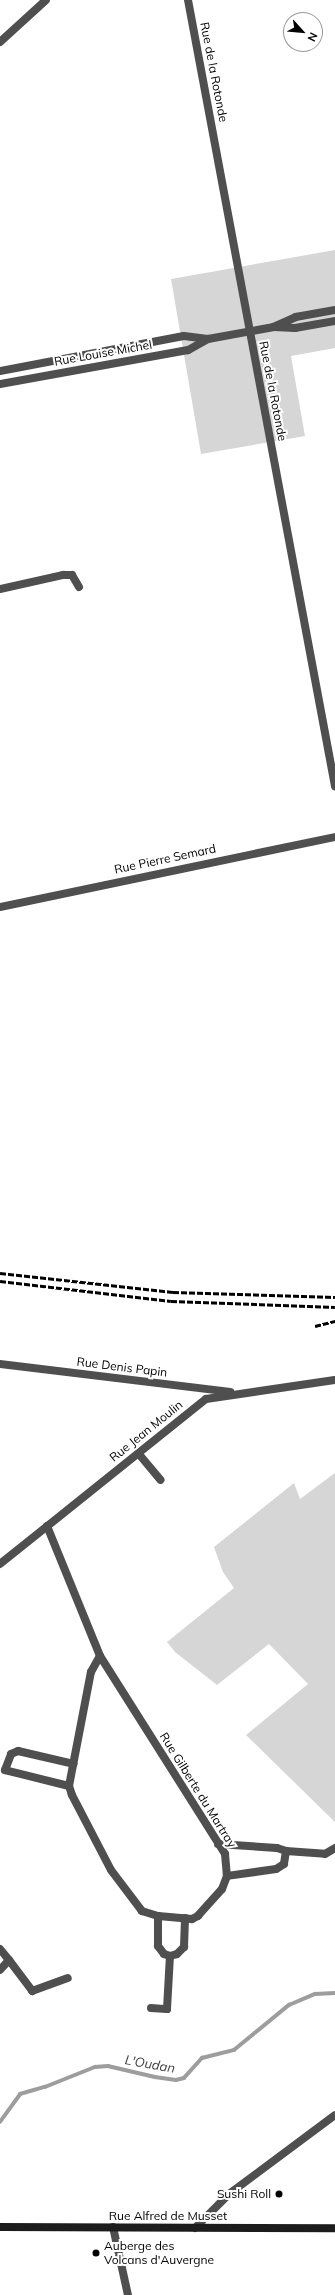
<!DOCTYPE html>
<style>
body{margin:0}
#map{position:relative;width:335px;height:2295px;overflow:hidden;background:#fff;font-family:Mulish,sans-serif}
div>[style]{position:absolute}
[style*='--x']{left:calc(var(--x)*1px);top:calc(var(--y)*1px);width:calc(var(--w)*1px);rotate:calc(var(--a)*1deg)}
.green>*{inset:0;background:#d6d6d6}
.stream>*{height:3.5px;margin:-1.75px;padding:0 1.75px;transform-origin:1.75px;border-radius:1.75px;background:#9d9d9d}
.street>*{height:8px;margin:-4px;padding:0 4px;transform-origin:4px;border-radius:4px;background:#4f4f4f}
.secondary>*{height:8px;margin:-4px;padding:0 4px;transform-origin:4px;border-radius:4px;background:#1c1c1c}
.rail>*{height:3px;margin-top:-1.5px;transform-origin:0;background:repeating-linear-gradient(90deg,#000 0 6px,transparent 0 8px)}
.dots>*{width:11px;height:11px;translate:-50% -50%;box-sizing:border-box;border:2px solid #fff;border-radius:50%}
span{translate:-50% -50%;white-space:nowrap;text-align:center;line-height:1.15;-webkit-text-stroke:4px #fff;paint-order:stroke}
.street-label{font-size:12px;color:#000}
.poi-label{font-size:12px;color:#000}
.right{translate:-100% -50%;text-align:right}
.left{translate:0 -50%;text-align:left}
.water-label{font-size:13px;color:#3e3e3e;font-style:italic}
.north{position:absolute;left:283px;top:12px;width:40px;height:40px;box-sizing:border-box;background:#fff;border:1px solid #999;border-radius:50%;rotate:117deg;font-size:11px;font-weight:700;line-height:16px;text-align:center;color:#000}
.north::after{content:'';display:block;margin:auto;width:14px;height:18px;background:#000;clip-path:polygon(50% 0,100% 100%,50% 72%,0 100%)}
</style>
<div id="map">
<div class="green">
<i style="clip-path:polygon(335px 250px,335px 348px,291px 356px,305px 436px,201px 454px,171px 279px)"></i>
<i style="clip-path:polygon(335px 1473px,335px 1822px,246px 1735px,308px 1684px,269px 1644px,217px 1685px,175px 1652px,167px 1642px,234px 1588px,223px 1572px,214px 1547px,294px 1483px,300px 1499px)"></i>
</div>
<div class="stream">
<i style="--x:0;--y:2122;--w:34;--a:-54"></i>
<i style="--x:20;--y:2094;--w:26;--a:-16"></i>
<i style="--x:45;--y:2087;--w:54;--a:-21.8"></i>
<i style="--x:95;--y:2067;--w:13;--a:-4"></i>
<i style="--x:108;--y:2066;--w:48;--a:13.2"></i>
<i style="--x:155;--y:2077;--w:21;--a:8"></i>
<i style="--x:176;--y:2080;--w:8;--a:-14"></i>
<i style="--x:184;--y:2078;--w:27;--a:-48"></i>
<i style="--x:202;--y:2058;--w:33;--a:-14"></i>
<i style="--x:234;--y:2050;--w:71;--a:-39.3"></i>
<i style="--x:289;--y:2005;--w:28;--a:-23"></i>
<i style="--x:315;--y:1994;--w:20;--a:-3"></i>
</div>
<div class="street">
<i style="--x:188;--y:0;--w:800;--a:79.41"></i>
<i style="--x:0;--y:42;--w:62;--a:-42.4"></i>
<i style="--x:335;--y:310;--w:40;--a:170"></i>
<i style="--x:296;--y:317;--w:24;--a:156"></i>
<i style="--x:274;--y:327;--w:21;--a:3"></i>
<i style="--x:295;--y:328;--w:41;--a:-9.9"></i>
<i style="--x:208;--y:339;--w:67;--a:-10.3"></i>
<i style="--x:0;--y:371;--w:187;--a:-10.8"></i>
<i style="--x:184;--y:336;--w:24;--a:7"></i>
<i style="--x:208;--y:339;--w:23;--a:151"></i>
<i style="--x:188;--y:350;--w:191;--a:169.7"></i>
<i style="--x:0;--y:589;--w:65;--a:-12.5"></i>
<i style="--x:63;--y:575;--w:9;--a:0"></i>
<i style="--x:72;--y:575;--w:14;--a:60"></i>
<i style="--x:0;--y:907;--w:342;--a:-11.8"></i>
<i style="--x:0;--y:1364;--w:232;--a:6.9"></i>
<i style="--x:138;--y:1453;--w:35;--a:50"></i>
<i style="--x:47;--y:1526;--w:140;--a:67.8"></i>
<i style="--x:100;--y:1656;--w:234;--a:57.7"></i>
<i style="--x:225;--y:1854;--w:22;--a:85"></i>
<i style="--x:227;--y:1876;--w:14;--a:111"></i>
<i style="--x:222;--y:1889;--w:36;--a:132"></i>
<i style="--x:198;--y:1916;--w:7;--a:153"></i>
<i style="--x:192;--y:1919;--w:34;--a:-175"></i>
<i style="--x:158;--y:1916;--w:17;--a:-163"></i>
<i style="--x:142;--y:1911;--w:51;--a:-127.1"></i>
<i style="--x:111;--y:1870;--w:85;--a:-117.5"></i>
<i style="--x:72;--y:1795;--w:9;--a:-108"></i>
<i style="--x:69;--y:1786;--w:116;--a:-79.1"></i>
<i style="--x:91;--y:1672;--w:18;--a:-61"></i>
<i style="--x:0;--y:1564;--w:264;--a:-38.7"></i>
<i style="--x:206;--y:1399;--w:130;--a:-8.4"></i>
<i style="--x:69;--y:1786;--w:66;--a:-166"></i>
<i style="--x:5;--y:1770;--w:17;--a:-69"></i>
<i style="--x:11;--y:1754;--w:8;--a:-23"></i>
<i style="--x:18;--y:1751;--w:57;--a:13.1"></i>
<i style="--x:218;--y:1844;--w:59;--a:3.9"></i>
<i style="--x:277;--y:1848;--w:9;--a:18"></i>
<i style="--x:286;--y:1851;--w:13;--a:99"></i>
<i style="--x:284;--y:1864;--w:9;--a:148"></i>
<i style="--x:276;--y:1869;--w:49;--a:171.9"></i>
<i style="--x:286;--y:1851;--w:39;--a:4"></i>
<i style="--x:325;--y:1854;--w:12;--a:-31"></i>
<i style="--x:158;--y:1916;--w:30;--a:90"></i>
<i style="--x:158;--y:1946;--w:10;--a:53"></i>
<i style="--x:164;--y:1954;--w:6;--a:18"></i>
<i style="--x:170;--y:1956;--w:7;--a:-16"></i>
<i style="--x:177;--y:1954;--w:10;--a:-45"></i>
<i style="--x:184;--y:1947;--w:29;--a:-88"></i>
<i style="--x:0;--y:1949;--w:14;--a:51"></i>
<i style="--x:9;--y:1960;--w:13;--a:132"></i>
<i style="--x:9;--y:1960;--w:39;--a:53"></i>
<i style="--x:32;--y:1991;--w:38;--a:-20"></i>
<i style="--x:151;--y:2008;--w:16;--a:4"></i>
<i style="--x:167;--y:2009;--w:53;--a:-86.8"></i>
<i style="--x:113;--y:2227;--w:70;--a:77.6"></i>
<i style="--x:195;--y:2228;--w:48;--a:-45"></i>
<i style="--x:229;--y:2194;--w:132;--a:-36.7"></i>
</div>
<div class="secondary">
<i style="--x:0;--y:2227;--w:335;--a:0.2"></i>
</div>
<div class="rail">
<i style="--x:0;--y:1273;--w:174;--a:6.3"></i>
<i style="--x:173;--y:1292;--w:162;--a:1.8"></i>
<i style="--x:0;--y:1281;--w:172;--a:6.7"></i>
<i style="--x:171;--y:1301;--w:164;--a:2.1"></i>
<i style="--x:315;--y:1326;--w:21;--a:-14"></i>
</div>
<div class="dots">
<i style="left:279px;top:2194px;background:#000"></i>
<i style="left:96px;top:2253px;background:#000"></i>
</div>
<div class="street-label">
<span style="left:214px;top:72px;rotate:79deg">Rue de la Rotonde</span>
<span style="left:103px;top:353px;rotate:-10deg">Rue Louise Michel</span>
<span style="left:273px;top:391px;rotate:79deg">Rue de la Rotonde</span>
<span style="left:165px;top:859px;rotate:-12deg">Rue Pierre Semard</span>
<span style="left:122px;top:1367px;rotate:7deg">Rue Denis Papin</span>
<span style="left:146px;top:1431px;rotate:-39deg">Rue Jean Moulin</span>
<span style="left:198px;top:1790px;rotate:58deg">Rue Gilberte du Martray</span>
<span style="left:168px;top:2216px">Rue Alfred de Musset</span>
</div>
<div class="poi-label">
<span class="right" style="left:271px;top:2194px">Sushi Roll</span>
<span class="left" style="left:104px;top:2253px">Auberge des<br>Volcans d'Auvergne</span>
</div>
<div class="water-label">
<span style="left:150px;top:2064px;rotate:10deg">L'Oudan</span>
</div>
<div class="north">N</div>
</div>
